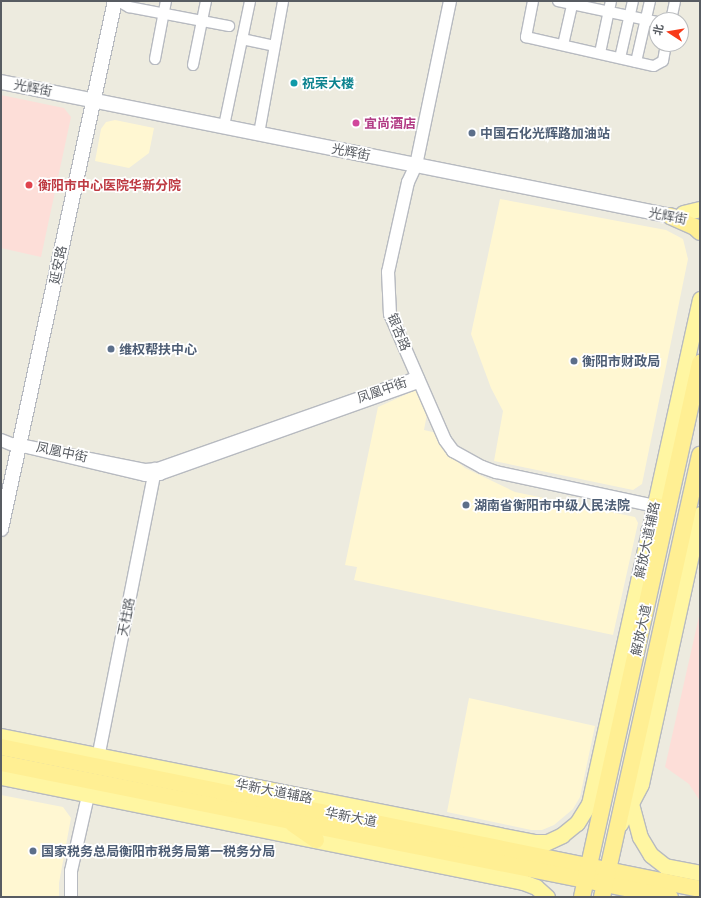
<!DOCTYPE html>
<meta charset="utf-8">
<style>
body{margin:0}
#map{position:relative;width:701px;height:898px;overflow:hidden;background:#edebdf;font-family:Inter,"Noto Sans SC",sans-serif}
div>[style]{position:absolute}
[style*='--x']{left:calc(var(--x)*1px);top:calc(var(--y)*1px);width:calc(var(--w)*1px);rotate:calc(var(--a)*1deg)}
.commercial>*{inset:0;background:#fff7d2}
.medical>*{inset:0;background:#fdded8}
.roads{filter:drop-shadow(1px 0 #b7bac0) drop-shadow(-1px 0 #b7bac0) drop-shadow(0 1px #b7bac0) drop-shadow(0 -1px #b7bac0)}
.minor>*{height:10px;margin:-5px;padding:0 5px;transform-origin:5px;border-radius:5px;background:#fff}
.tertiary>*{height:12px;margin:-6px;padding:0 6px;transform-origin:6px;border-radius:6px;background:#fff}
.secondary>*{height:14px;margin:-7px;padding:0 7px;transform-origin:7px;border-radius:7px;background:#fff}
.primary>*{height:15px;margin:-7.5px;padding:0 7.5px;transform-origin:7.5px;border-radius:7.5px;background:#fff6a2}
.trunk>*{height:16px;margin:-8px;padding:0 8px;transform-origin:8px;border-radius:8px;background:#ffef93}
.dots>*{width:11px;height:11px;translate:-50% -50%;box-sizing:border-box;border:2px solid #fff;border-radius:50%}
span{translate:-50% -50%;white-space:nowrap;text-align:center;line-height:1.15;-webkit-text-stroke:3.5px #fff;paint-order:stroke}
.culture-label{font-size:13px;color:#0d838f;font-weight:700}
.left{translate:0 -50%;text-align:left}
.street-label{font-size:13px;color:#585c62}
.hotel-label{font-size:13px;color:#b23c85;font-weight:700}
.service-label{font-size:13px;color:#4e5e75;font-weight:700}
.health-label{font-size:13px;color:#be3a42;font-weight:700}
.frame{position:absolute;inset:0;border:2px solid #585c62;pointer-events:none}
.north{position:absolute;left:649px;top:12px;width:40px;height:40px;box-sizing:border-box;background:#fff;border:1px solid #bcbec0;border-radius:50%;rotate:282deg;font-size:11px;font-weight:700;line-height:16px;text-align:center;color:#585c62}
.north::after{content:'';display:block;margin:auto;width:14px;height:18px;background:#f83a1a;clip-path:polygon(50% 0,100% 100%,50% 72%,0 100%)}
</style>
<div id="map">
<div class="commercial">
<i style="clip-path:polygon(115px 120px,154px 128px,149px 153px,129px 168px,95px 161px,101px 129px,106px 122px)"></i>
<i style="clip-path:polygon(500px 199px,666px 230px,683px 239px,688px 259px,642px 484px,633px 490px,494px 461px,503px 411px,491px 388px,471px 334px)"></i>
<i style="clip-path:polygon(418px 389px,428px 409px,424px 430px,437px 433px,447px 453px,465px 468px,515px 492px,635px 517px,638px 523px,613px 635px,354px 580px,357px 567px,345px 565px,378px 407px)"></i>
<i style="clip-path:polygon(469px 698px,595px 726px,580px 797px,573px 809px,554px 825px,542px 830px,531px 830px,447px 812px)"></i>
<i style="clip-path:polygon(1px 795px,63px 807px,71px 818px,59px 883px,59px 897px,1px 897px)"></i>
</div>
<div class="medical">
<i style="clip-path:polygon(1px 95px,64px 108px,71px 117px,41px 257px,1px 248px)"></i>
<i style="clip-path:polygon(700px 612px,700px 801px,689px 784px,665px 767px)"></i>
</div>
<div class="roads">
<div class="minor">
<i style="--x:118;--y:1;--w:13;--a:29"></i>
<i style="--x:129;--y:7;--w:102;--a:10.8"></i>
<i style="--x:533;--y:1;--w:37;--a:101"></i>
<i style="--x:526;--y:37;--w:131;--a:12.8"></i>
<i style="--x:654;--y:66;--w:10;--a:-29"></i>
<i style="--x:663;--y:61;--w:17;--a:-80"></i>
<i style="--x:558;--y:1;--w:101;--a:12"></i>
<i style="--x:671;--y:20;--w:19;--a:-78"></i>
<i style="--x:242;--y:39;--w:33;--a:12"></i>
<i style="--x:563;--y:45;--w:45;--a:-77.2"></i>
<i style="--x:600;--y:53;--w:53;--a:-78.1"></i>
<i style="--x:620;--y:58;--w:58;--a:-77.2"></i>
<i style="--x:155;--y:59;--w:59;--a:-79.3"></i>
<i style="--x:636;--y:62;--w:63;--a:-77.1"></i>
<i style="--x:193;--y:65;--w:65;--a:-78.5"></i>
<i style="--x:225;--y:121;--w:123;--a:-78.2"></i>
<i style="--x:260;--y:128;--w:129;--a:-79.7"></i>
</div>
<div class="tertiary">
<i style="--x:450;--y:1;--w:167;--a:101.7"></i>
<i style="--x:416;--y:165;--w:19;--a:115"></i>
<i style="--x:408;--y:182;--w:92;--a:102.5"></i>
<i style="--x:388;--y:272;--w:42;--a:87.3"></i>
<i style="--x:390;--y:314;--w:137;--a:66.4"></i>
<i style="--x:445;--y:440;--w:14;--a:54"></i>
<i style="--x:453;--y:451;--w:33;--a:29"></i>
<i style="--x:482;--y:467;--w:15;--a:20"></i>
<i style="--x:496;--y:472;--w:162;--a:12.1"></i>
<i style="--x:413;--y:379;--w:5;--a:0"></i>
<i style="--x:418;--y:379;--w:5;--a:127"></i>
<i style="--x:415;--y:383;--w:271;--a:160.4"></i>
<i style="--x:160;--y:474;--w:15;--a:176"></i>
<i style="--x:145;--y:475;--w:130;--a:-166.6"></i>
<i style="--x:19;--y:445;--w:128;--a:11.2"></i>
<i style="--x:145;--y:470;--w:13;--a:-4"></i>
<i style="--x:158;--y:469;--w:270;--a:-19.4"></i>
<i style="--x:1;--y:440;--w:11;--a:22"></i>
<i style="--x:97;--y:763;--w:300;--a:-78.8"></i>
<i style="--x:71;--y:897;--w:26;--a:-90"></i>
<i style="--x:71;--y:871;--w:86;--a:-77.3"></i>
</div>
<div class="secondary">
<i style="--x:1;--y:82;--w:693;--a:11.31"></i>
<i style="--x:1;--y:529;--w:540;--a:-77.82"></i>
</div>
<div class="primary">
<i style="--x:683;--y:213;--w:17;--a:-13"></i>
<i style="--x:1;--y:736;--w:543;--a:11.25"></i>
<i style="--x:534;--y:842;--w:11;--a:0"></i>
<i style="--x:1;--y:777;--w:532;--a:11.37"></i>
<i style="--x:523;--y:882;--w:14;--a:21"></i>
<i style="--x:536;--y:887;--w:15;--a:42"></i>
<i style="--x:630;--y:800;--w:38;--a:75"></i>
<i style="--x:640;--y:837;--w:21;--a:59"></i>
<i style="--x:651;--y:855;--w:18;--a:38"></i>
<i style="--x:665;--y:866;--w:36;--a:11"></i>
<i style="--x:620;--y:824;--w:45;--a:-62.3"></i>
<i style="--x:641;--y:784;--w:276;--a:-77.7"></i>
<i style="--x:526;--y:852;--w:40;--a:-25"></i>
<i style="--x:562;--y:835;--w:19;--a:-39"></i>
<i style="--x:577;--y:823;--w:22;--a:-58"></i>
<i style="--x:589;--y:804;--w:517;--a:-77.6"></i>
</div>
<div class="trunk">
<i style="--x:670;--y:216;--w:27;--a:24"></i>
<i style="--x:695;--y:227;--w:7;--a:45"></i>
<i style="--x:649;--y:532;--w:29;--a:-52"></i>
<i style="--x:667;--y:509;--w:13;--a:-167"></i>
<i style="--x:1;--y:747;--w:713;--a:11.48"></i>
<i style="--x:1;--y:763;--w:682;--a:11.33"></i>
<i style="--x:293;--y:824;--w:28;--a:35"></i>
<i style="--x:582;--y:897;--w:547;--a:-77.54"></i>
<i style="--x:602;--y:897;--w:453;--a:-77.5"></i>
</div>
</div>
<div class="dots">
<i style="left:294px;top:83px;background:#0f9aa8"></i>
<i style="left:356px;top:123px;background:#d1479c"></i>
<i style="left:472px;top:133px;background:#5c6f8a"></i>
<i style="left:29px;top:185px;background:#e0444e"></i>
<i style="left:111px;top:349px;background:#5c6f8a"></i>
<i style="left:574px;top:361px;background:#5c6f8a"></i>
<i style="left:466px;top:505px;background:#5c6f8a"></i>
<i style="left:33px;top:851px;background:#5c6f8a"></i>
</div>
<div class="culture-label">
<span class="left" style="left:302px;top:83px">祝荣大楼</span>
</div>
<div class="street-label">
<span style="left:33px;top:88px;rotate:11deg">光辉街</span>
<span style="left:351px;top:152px;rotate:11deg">光辉街</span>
<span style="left:668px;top:216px;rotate:11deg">光辉街</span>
<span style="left:58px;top:265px;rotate:-78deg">延安路</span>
<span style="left:399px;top:332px;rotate:68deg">银杏路</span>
<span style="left:382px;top:390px;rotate:-19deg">凤凰中街</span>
<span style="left:62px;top:452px;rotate:12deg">凤凰中街</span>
<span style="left:647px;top:540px;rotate:-78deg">解放大道辅路</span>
<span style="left:126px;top:617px;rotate:-79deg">天柱路</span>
<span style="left:641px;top:630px;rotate:-78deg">解放大道</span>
<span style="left:274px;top:791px;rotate:11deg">华新大道辅路</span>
<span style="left:351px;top:817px;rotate:11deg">华新大道</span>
</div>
<div class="hotel-label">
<span class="left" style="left:364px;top:123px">宜尚酒店</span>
</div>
<div class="service-label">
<span class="left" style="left:480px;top:133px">中国石化光辉路加油站</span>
<span class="left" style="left:119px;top:349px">维权帮扶中心</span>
<span class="left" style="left:582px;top:361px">衡阳市财政局</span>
<span class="left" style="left:474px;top:505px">湖南省衡阳市中级人民法院</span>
<span class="left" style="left:41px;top:851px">国家税务总局衡阳市税务局第一税务分局</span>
</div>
<div class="health-label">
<span class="left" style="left:38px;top:185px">衡阳市中心医院华新分院</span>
</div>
<div class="frame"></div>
<div class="north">北</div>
</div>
